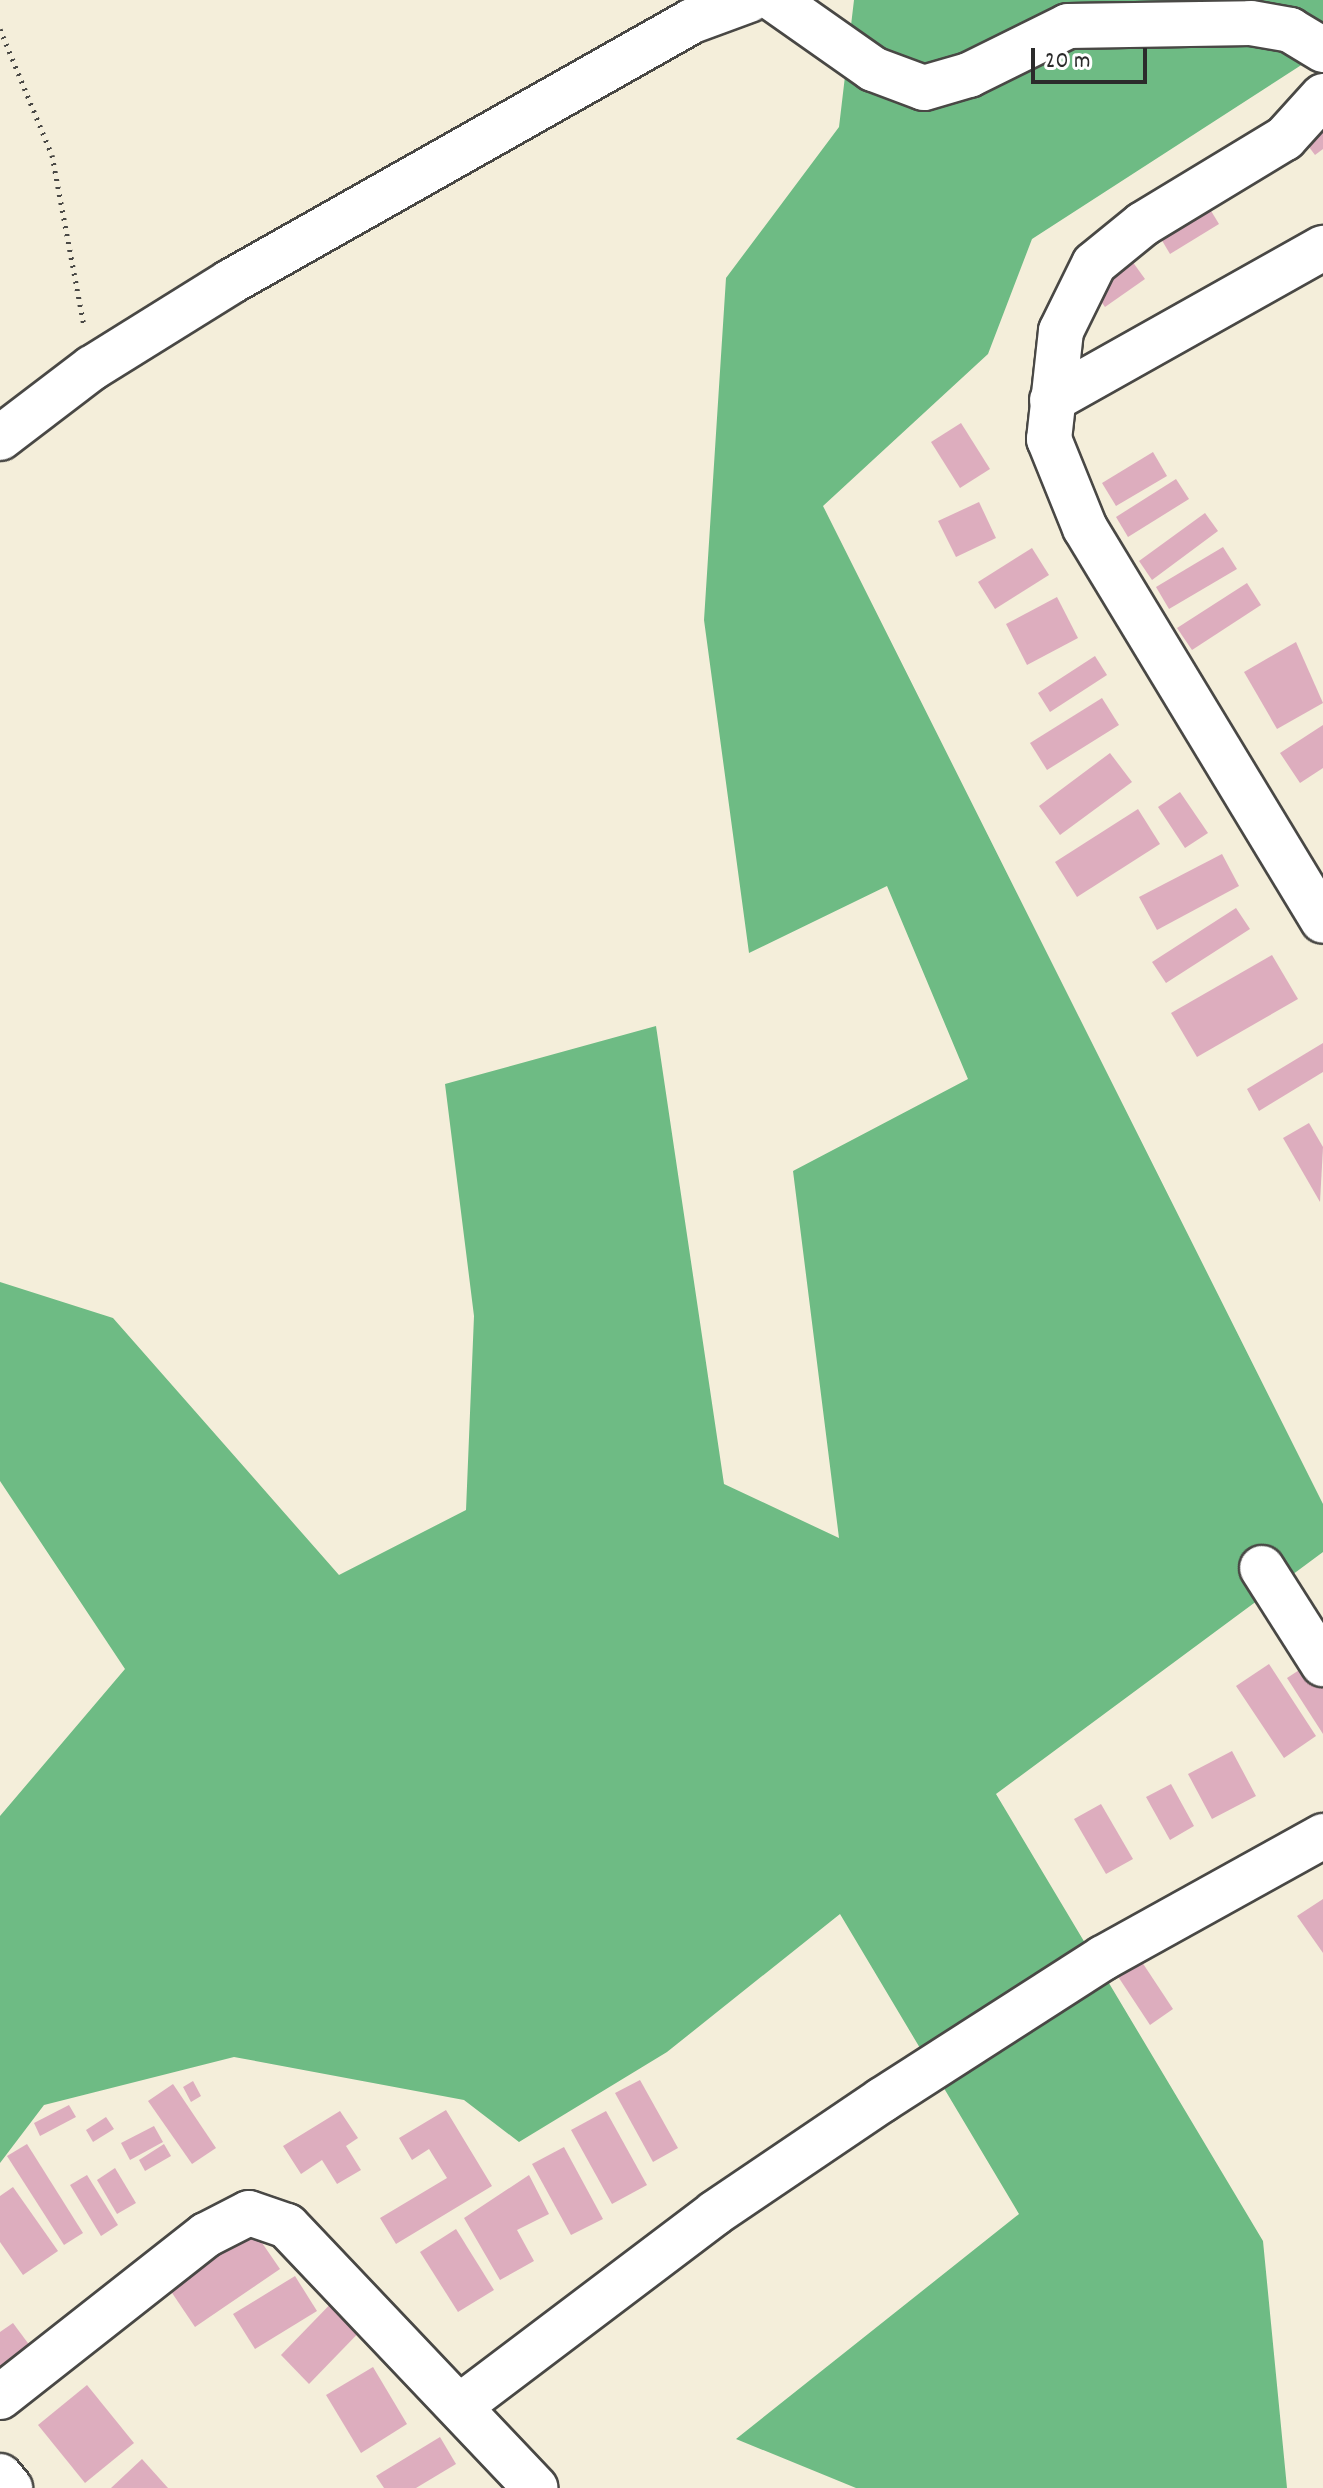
<!DOCTYPE html>
<style>
body{margin:0}
#map{position:relative;width:1323px;height:2488px;overflow:hidden;background:#f4eeda;font-family:Dekko,sans-serif}
div>[style]{position:absolute}
[style*='--x']{left:calc(var(--x)*1px);top:calc(var(--y)*1px);width:calc(var(--w)*1px);rotate:calc(var(--a)*1deg)}
.forest>*{inset:0;background:#6ebb84}
.building>*{inset:0;background:#ddadbe}
.path>*{height:5px;margin-top:-2.5px;transform-origin:0;background:repeating-linear-gradient(90deg,#494845 0 2px,transparent 0 8px)}
.roads{filter:drop-shadow(2px 0 #494845) drop-shadow(-2px 0 #494845) drop-shadow(0 2px #494845) drop-shadow(0 -2px #494845)}
.minor>*{height:44px;margin:-22px;padding:0 22px;transform-origin:22px;border-radius:22px;background:#fff}
span{translate:-50% -50%;white-space:nowrap;text-align:center;line-height:1.15;-webkit-text-stroke:7px #fff;paint-order:stroke}
.scale{position:absolute;left:1031px;top:48px;width:116px;height:36px;box-sizing:border-box;border:4px solid #2b2b2b;border-top:0;padding-left:10px;font-size:24px;line-height:28px;white-space:nowrap;color:#2b2b2b;-webkit-text-stroke:6px #fff;paint-order:stroke}
</style>
<div id="map">
<div class="forest">
<i style="clip-path:polygon(854px 0,1323px 0,1323px 51px,1032px 239px,988px 354px,823px 506px,1323px 1504px,1323px 1552px,996px 1794px,1263px 2241px,1287px 2488px,856px 2488px,736px 2439px,1019px 2214px,840px 1914px,667px 2052px,519px 2142px,464px 2100px,234px 2057px,44px 2105px,0 2163px,0 1816px,125px 1669px,0 1481px,0 1282px,113px 1318px,339px 1575px,466px 1510px,474px 1316px,445px 1084px,656px 1026px,724px 1484px,839px 1538px,793px 1171px,968px 1079px,887px 886px,749px 953px,704px 620px,726px 278px,839px 127px)"></i>
</div>
<div class="building">
<i style="clip-path:polygon(1323px 124px,1323px 149px,1315px 155px,1303px 139px)"></i>
<i style="clip-path:polygon(1205px 201px,1219px 224px,1170px 254px,1157px 232px)"></i>
<i style="clip-path:polygon(1127px 254px,1145px 279px,1105px 307px,1087px 282px)"></i>
<i style="clip-path:polygon(961px 423px,990px 469px,960px 488px,931px 442px)"></i>
<i style="clip-path:polygon(1153px 452px,1167px 476px,1116px 506px,1102px 483px)"></i>
<i style="clip-path:polygon(1176px 479px,1189px 499px,1128px 537px,1116px 517px)"></i>
<i style="clip-path:polygon(979px 502px,996px 538px,956px 557px,938px 521px)"></i>
<i style="clip-path:polygon(1205px 513px,1218px 531px,1152px 580px,1139px 561px)"></i>
<i style="clip-path:polygon(1223px 547px,1237px 569px,1169px 609px,1156px 587px)"></i>
<i style="clip-path:polygon(1032px 548px,1049px 575px,995px 609px,978px 582px)"></i>
<i style="clip-path:polygon(1247px 583px,1261px 605px,1192px 650px,1177px 628px)"></i>
<i style="clip-path:polygon(1057px 597px,1078px 638px,1027px 665px,1006px 624px)"></i>
<i style="clip-path:polygon(1296px 642px,1323px 703px,1277px 729px,1244px 672px)"></i>
<i style="clip-path:polygon(1095px 656px,1107px 675px,1050px 712px,1038px 693px)"></i>
<i style="clip-path:polygon(1102px 698px,1119px 725px,1047px 770px,1030px 743px)"></i>
<i style="clip-path:polygon(1323px 725px,1323px 768px,1300px 783px,1280px 753px)"></i>
<i style="clip-path:polygon(1110px 753px,1132px 782px,1060px 835px,1039px 806px)"></i>
<i style="clip-path:polygon(1180px 792px,1208px 833px,1185px 848px,1158px 807px)"></i>
<i style="clip-path:polygon(1138px 809px,1160px 844px,1077px 897px,1055px 862px)"></i>
<i style="clip-path:polygon(1222px 854px,1239px 886px,1157px 930px,1139px 897px)"></i>
<i style="clip-path:polygon(1236px 908px,1250px 929px,1166px 983px,1152px 962px)"></i>
<i style="clip-path:polygon(1272px 955px,1298px 999px,1197px 1057px,1171px 1013px)"></i>
<i style="clip-path:polygon(1323px 1043px,1323px 1072px,1259px 1111px,1247px 1089px)"></i>
<i style="clip-path:polygon(1309px 1123px,1323px 1147px,1320px 1202px,1283px 1138px)"></i>
<i style="clip-path:polygon(1316px 1659px,1323px 1670px,1323px 1734px,1287px 1678px)"></i>
<i style="clip-path:polygon(1269px 1664px,1316px 1736px,1284px 1758px,1236px 1686px)"></i>
<i style="clip-path:polygon(1232px 1751px,1256px 1796px,1212px 1819px,1188px 1774px)"></i>
<i style="clip-path:polygon(1171px 1784px,1194px 1826px,1170px 1840px,1146px 1797px)"></i>
<i style="clip-path:polygon(1101px 1804px,1133px 1859px,1106px 1874px,1074px 1819px)"></i>
<i style="clip-path:polygon(1323px 1899px,1323px 1953px,1297px 1916px)"></i>
<i style="clip-path:polygon(1138px 1956px,1173px 2009px,1150px 2025px,1115px 1972px)"></i>
<i style="clip-path:polygon(640px 2080px,678px 2148px,653px 2162px,615px 2093px)"></i>
<i style="clip-path:polygon(193px 2081px,201px 2096px,191px 2102px,183px 2087px)"></i>
<i style="clip-path:polygon(173px 2084px,216px 2148px,192px 2164px,148px 2101px)"></i>
<i style="clip-path:polygon(69px 2105px,76px 2117px,40px 2136px,34px 2123px)"></i>
<i style="clip-path:polygon(446px 2110px,492px 2186px,396px 2244px,380px 2218px,447px 2178px,429px 2149px,412px 2160px,399px 2138px)"></i>
<i style="clip-path:polygon(340px 2111px,358px 2138px,346px 2146px,361px 2170px,337px 2184px,322px 2160px,301px 2174px,283px 2146px)"></i>
<i style="clip-path:polygon(606px 2111px,647px 2185px,612px 2204px,571px 2130px)"></i>
<i style="clip-path:polygon(106px 2117px,114px 2129px,93px 2142px,86px 2130px)"></i>
<i style="clip-path:polygon(154px 2126px,163px 2142px,130px 2160px,121px 2143px)"></i>
<i style="clip-path:polygon(27px 2144px,83px 2233px,64px 2245px,7px 2156px)"></i>
<i style="clip-path:polygon(164px 2144px,171px 2156px,145px 2171px,139px 2160px)"></i>
<i style="clip-path:polygon(564px 2147px,603px 2219px,571px 2235px,532px 2164px)"></i>
<i style="clip-path:polygon(115px 2168px,136px 2203px,117px 2214px,97px 2180px)"></i>
<i style="clip-path:polygon(87px 2175px,118px 2225px,101px 2236px,70px 2185px)"></i>
<i style="clip-path:polygon(529px 2175px,549px 2214px,517px 2230px,534px 2261px,500px 2280px,464px 2218px)"></i>
<i style="clip-path:polygon(13px 2187px,58px 2251px,23px 2275px,0 2242px,0 2196px)"></i>
<i style="clip-path:polygon(251px 2227px,280px 2269px,195px 2327px,166px 2284px)"></i>
<i style="clip-path:polygon(456px 2229px,494px 2290px,458px 2312px,420px 2252px)"></i>
<i style="clip-path:polygon(295px 2276px,317px 2311px,255px 2349px,233px 2314px)"></i>
<i style="clip-path:polygon(342px 2292px,371px 2320px,309px 2384px,281px 2355px)"></i>
<i style="clip-path:polygon(13px 2323px,39px 2358px,0 2386px,0 2332px)"></i>
<i style="clip-path:polygon(373px 2367px,407px 2424px,361px 2453px,326px 2395px)"></i>
<i style="clip-path:polygon(87px 2385px,134px 2443px,85px 2483px,38px 2425px)"></i>
<i style="clip-path:polygon(440px 2437px,456px 2464px,416px 2488px,384px 2488px,376px 2476px)"></i>
<i style="clip-path:polygon(142px 2459px,168px 2488px,111px 2488px)"></i>
</div>
<div class="path">
<i style="--x:0;--y:29;--w:136;--a:67.6"></i>
<i style="--x:52;--y:155;--w:174;--a:79.4"></i>
</div>
<div class="roads">
<div class="minor">
<i style="--x:775;--y:0;--w:120;--a:35.1"></i>
<i style="--x:873;--y:69;--w:54;--a:20.4"></i>
<i style="--x:924;--y:88;--w:47;--a:-16.1"></i>
<i style="--x:969;--y:75;--w:110;--a:-26.3"></i>
<i style="--x:1068;--y:26;--w:183;--a:-0.9"></i>
<i style="--x:1251;--y:23;--w:40;--a:10"></i>
<i style="--x:1290;--y:30;--w:39;--a:31"></i>
<i style="--x:1323;--y:96;--w:57;--a:132.1"></i>
<i style="--x:1285;--y:138;--w:166;--a:148.8"></i>
<i style="--x:1143;--y:224;--w:63;--a:140.8"></i>
<i style="--x:1094;--y:264;--w:75;--a:116.2"></i>
<i style="--x:1061;--y:331;--w:109;--a:96.3"></i>
<i style="--x:1049;--y:439;--w:96;--a:68"></i>
<i style="--x:1085;--y:528;--w:459;--a:58.8"></i>
<i style="--x:1052;--y:400;--w:311;--a:-29.3"></i>
<i style="--x:0;--y:438;--w:116;--a:-37.3"></i>
<i style="--x:92;--y:368;--w:163;--a:-31.9"></i>
<i style="--x:230;--y:282;--w:531;--a:-29.46"></i>
<i style="--x:692;--y:21;--w:61;--a:-20.2"></i>
<i style="--x:1262;--y:1568;--w:114;--a:57.6"></i>
<i style="--x:0;--y:2397;--w:262;--a:-38.2"></i>
<i style="--x:206;--y:2235;--w:48;--a:-27.1"></i>
<i style="--x:249;--y:2213;--w:40;--a:18.9"></i>
<i style="--x:287;--y:2226;--w:361;--a:46.5"></i>
<i style="--x:460;--y:2406;--w:320;--a:-37.1"></i>
<i style="--x:715;--y:2213;--w:202;--a:-34.1"></i>
<i style="--x:882;--y:2100;--w:263;--a:-32.7"></i>
<i style="--x:1103;--y:1958;--w:252;--a:-29"></i>
<i style="--x:0;--y:2476;--w:16;--a:50"></i>
</div>
</div>
<div class="scale">20 m</div>
</div>
